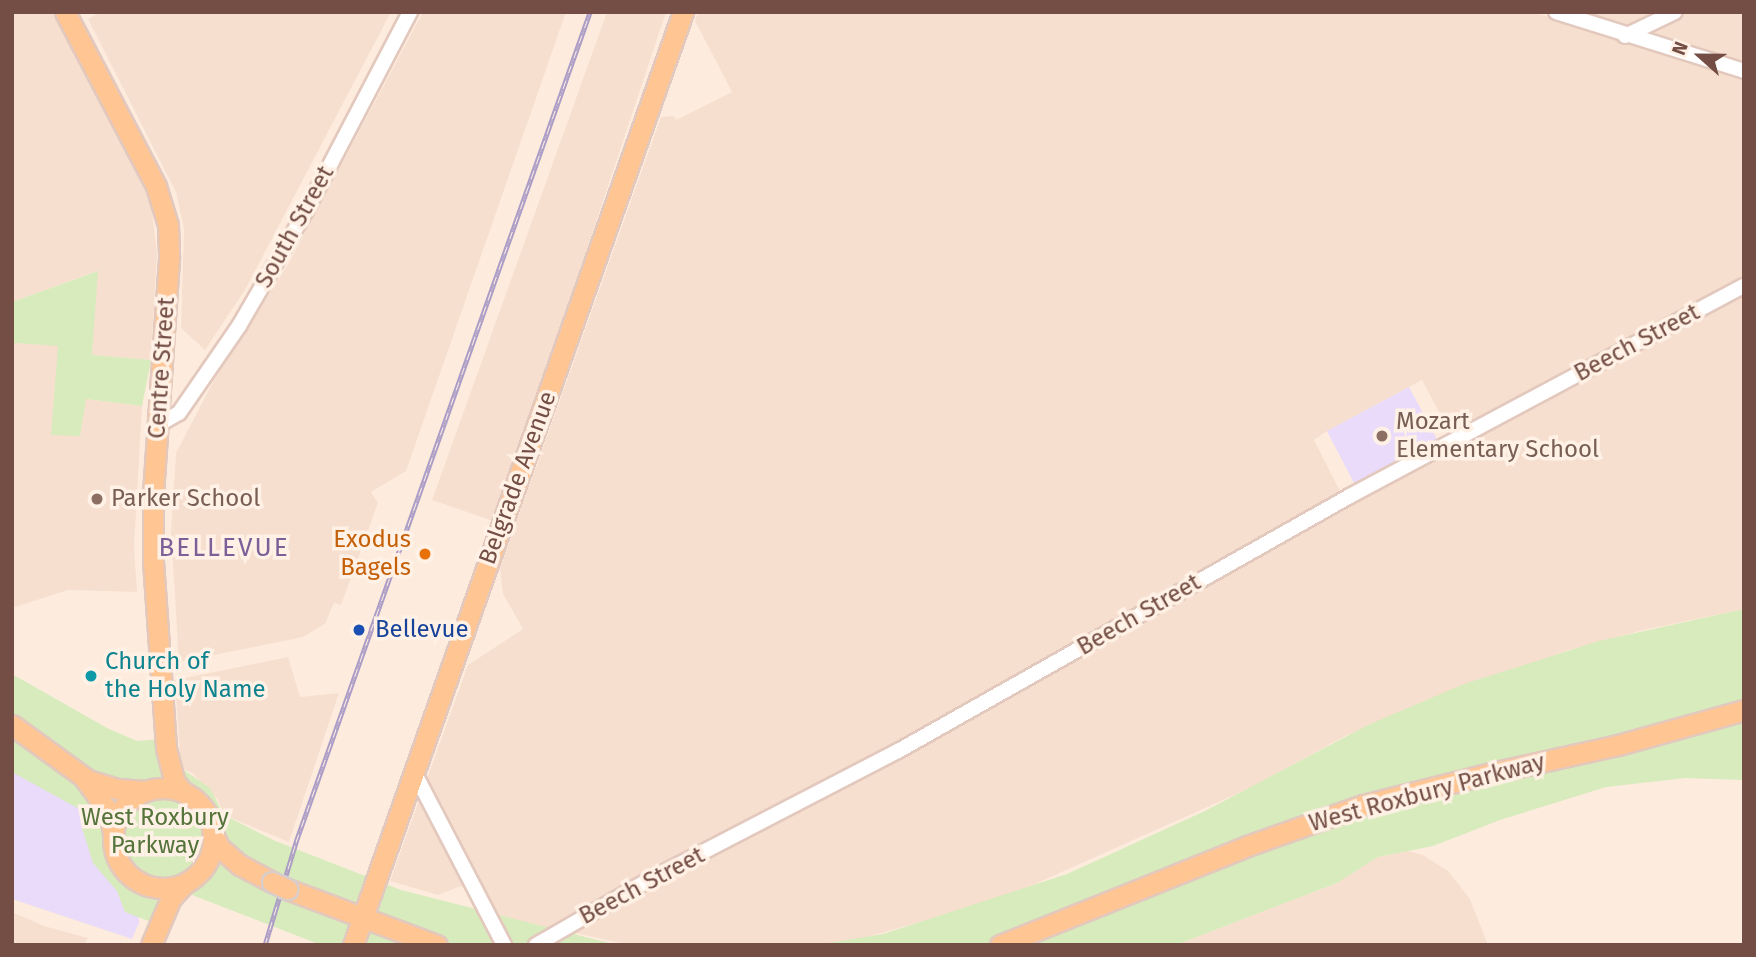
<!DOCTYPE html>
<style>
body{margin:0}
#map{position:relative;width:1756px;height:957px;overflow:hidden;background:#fdecde;font-family:"Fira Sans",sans-serif}
div>[style]{position:absolute}
[style*='--x']{left:calc(var(--x)*1px);top:calc(var(--y)*1px);width:calc(var(--w)*1px);rotate:calc(var(--a)*1deg)}
.residential>*{inset:0;background:#f7dfcf}
.education>*{inset:0;background:#e9dbf9}
.green>*{inset:0;background:#d7ebbc}
.roads{filter:drop-shadow(2px 0 #e3c8bd) drop-shadow(-2px 0 #e3c8bd) drop-shadow(0 2px #e3c8bd) drop-shadow(0 -2px #e3c8bd)}
.minor>*{height:14px;margin:-7px;padding:0 7px;transform-origin:7px;border-radius:7px;background:#fff}
.major>*{height:19px;margin:-9.5px;padding:0 9.5px;transform-origin:9.5px;border-radius:9.5px;background:#ffc593}
.major>.ring{margin:-9.5px;padding:0;box-sizing:content-box;background:none;border:19px solid #ffc593;border-radius:50%}
.rail>*{height:5px;margin-top:-2.5px;transform-origin:0;background:repeating-linear-gradient(90deg,#fff1e5 0 8px,#ac9dc6 0 16px);box-sizing:border-box;border-block:2px solid #ac9dc6}
.bridges{filter:drop-shadow(2px 0 #d8cdcb) drop-shadow(-2px 0 #d8cdcb) drop-shadow(0 2px #d8cdcb) drop-shadow(0 -2px #d8cdcb)}
.major-bridge>*{height:19px;margin:-9.5px;padding:0 9.5px;transform-origin:9.5px;border-radius:9.5px;background:#ffc593}
.dots>*{width:19px;height:19px;translate:-50% -50%;box-sizing:border-box;border:4px solid #fff1e5;border-radius:50%}
span{translate:-50% -50%;white-space:nowrap;text-align:center;line-height:1.15;-webkit-text-stroke:7px #fff1e5;paint-order:stroke}
.street-label{font-size:24px;color:#744e45}
.education-label{font-size:24px;color:#785e54}
.left{translate:0 -50%;text-align:left}
.food-label{font-size:24px;color:#c56008}
.right{translate:-100% -50%;text-align:right}
.transit-label{font-size:24px;color:#164399}
.culture-label{font-size:24px;color:#0d838f}
.park-label{font-size:24px;color:#55743b}
.neighbourhood-label{font-size:26px;color:#7c6098;letter-spacing:2px}
.frame{position:absolute;inset:0;border:14px solid #744e45;pointer-events:none}
.north{position:absolute;left:1665px;top:21px;width:70px;height:70px;-webkit-text-stroke:5px #fff1e5;paint-order:stroke;rotate:291deg;font-size:19px;font-weight:700;line-height:28px;text-align:center;color:#744e45}
.north::after{content:'';display:block;margin:auto;width:24px;height:32px;background:#744e45;clip-path:polygon(50% 0,100% 100%,50% 72%,0 100%)}
</style>
<div id="map">
<div class="residential">
<i style="clip-path:polygon(12px 12px,53px 12px,151px 203px,157px 253px,151px 360px,92px 355px,97px 271px,12px 302px)"></i>
<i style="clip-path:polygon(101px 12px,391px 12px,245px 290px,205px 350px,181px 328px,184px 229px,176px 192px,88px 19px)"></i>
<i style="clip-path:polygon(423px 12px,566px 12px,406px 471px,371px 492px,378px 503px,341px 605px,334px 603px,325px 624px,303px 637px,179px 662px,171px 531px,176px 453px,213px 382px,290px 261px)"></i>
<i style="clip-path:polygon(607px 12px,666px 12px,496px 522px,432px 500px)"></i>
<i style="clip-path:polygon(698px 12px,1533px 12px,1744px 80px,1744px 279px,1454px 434px,1449px 431px,1422px 380px,1327px 431px,1314px 440px,1341px 493px,1338px 497px,890px 747px,521px 943px,512px 940px,479px 879px,438px 895px,390px 881px,468px 665px,523px 629px,503px 594px,500px 568px,661px 117px,674px 116px,676px 120px,732px 92px,695px 21px)"></i>
<i style="clip-path:polygon(1582px 12px,1744px 12px,1744px 64px)"></i>
<i style="clip-path:polygon(1744px 290px,1744px 609px,1643px 630px,1566px 651px,1345px 736px,1252px 787px,999px 900px,838px 945px,630px 945px,575px 933px,575px 930px,913px 749px,1422px 462px)"></i>
<i style="clip-path:polygon(15px 343px,58px 345px,86px 399px,142px 406px,134px 547px,137px 592px,68px 590px,12px 608px,12px 347px)"></i>
<i style="clip-path:polygon(288px 657px,300px 697px,339px 693px,289px 842px,224px 815px,218px 800px,192px 773px,181px 768px,175px 680px)"></i>
<i style="clip-path:polygon(1408px 851px,1423px 855px,1448px 871px,1470px 899px,1488px 945px,1176px 945px,1337px 883px,1378px 857px)"></i>
<i style="clip-path:polygon(12px 912px,44px 926px,88px 938px,84px 945px,12px 945px)"></i>
</div>
<div class="education">
<i style="clip-path:polygon(1409px 387px,1438px 441px,1355px 485px,1327px 431px)"></i>
<i style="clip-path:polygon(12px 738px,83px 796px,138px 906px,139px 923px,132px 939px,12px 899px)"></i>
</div>
<div class="green">
<i style="clip-path:polygon(98px 271px,92px 355px,151px 360px,142px 406px,86px 399px,80px 436px,51px 435px,58px 346px,15px 343px,12px 347px,12px 302px)"></i>
<i style="clip-path:polygon(1744px 609px,1744px 780px,1685px 778px,1606px 787px,1500px 820px,1433px 846px,1378px 857px,1337px 883px,1176px 945px,817px 945px,883px 934px,1067px 874px,1205px 811px,1368px 725px,1464px 684px,1599px 641px)"></i>
<i style="clip-path:polygon(12px 674px,107px 728px,137px 741px,175px 738px,181px 768px,210px 788px,224px 815px,273px 840px,401px 890px,617px 945px,321px 945px,187px 893px,167px 928px,125px 912px,117px 891px,93px 863px,82px 828px,81px 810px,12px 772px)"></i>
</div>
<div class="roads">
<div class="minor">
<i style="--x:1556;--y:12;--w:197;--a:17.4"></i>
<i style="--x:1625;--y:36;--w:55;--a:-25.6"></i>
<i style="--x:158;--y:425;--w:24;--a:-30"></i>
<i style="--x:179;--y:413;--w:106;--a:-55.4"></i>
<i style="--x:239;--y:326;--w:133;--a:-59.8"></i>
<i style="--x:306;--y:211;--w:225;--a:-62.4"></i>
<i style="--x:414;--y:772;--w:195;--a:62.5"></i>
<i style="--x:536;--y:945;--w:128;--a:-30"></i>
<i style="--x:647;--y:881;--w:283;--a:-27.4"></i>
<i style="--x:898;--y:751;--w:519;--a:-29.43"></i>
<i style="--x:1350;--y:496;--w:446;--a:-28.1"></i>
</div>
<div class="major">
<i style="--x:65;--y:12;--w:196;--a:62.4"></i>
<i style="--x:156;--y:186;--w:41;--a:72.9"></i>
<i style="--x:168;--y:225;--w:34;--a:88"></i>
<i style="--x:169;--y:259;--w:235;--a:93.9"></i>
<i style="--x:153;--y:493;--w:68;--a:90"></i>
<i style="--x:153;--y:561;--w:187;--a:86"></i>
<i style="--x:166;--y:748;--w:34;--a:76"></i>
<i style="--x:174;--y:781;--w:14;--a:51"></i>
<i style="--x:12;--y:725;--w:94;--a:35.9"></i>
<i style="--x:88;--y:780;--w:31;--a:17"></i>
<i style="--x:118;--y:789;--w:27;--a:4"></i>
<i style="--x:84;--y:778;--w:42;--a:53.7"></i>
<i style="--x:109;--y:812;--w:21;--a:79"></i>
<i class="ring" style="left:113px;top:788px;width:81px;height:81px"></i>
<i style="--x:213;--y:834;--w:14;--a:65"></i>
<i style="--x:219;--y:847;--w:28;--a:41"></i>
<i style="--x:240;--y:865;--w:36;--a:28"></i>
<i style="--x:287;--y:889;--w:160;--a:20.5"></i>
<i style="--x:151;--y:945;--w:51;--a:-66.9"></i>
<i style="--x:171;--y:898;--w:19;--a:-47"></i>
<i style="--x:353;--y:945;--w:990;--a:-70.52"></i>
<i style="--x:1000;--y:945;--w:266;--a:-21.8"></i>
<i style="--x:1247;--y:846;--w:123;--a:-19.5"></i>
<i style="--x:1363;--y:805;--w:132;--a:-14"></i>
<i style="--x:1491;--y:773;--w:130;--a:-12.4"></i>
<i style="--x:1618;--y:745;--w:131;--a:-15.5"></i>
</div>
</div>
<div class="rail">
<i style="--x:265;--y:945;--w:108;--a:-73.2"></i>
<i style="--x:296;--y:842;--w:881;--a:-70.49"></i>
</div>
<div class="bridges">
<div class="major-bridge">
<i style="--x:272;--y:882;--w:17;--a:25"></i>
</div>
</div>
<div class="dots">
<i style="left:1382px;top:436px;background:#8d6e63"></i>
<i style="left:97px;top:499px;background:#8d6e63"></i>
<i style="left:425px;top:554px;background:#e8710a"></i>
<i style="left:359px;top:630px;background:#1a4fb4"></i>
<i style="left:91px;top:676px;background:#0f9aa8"></i>
</div>
<div class="street-label">
<span style="left:295px;top:227px;rotate:-61deg">South Street</span>
<span style="left:1637px;top:343px;rotate:-28deg">Beech Street</span>
<span style="left:162px;top:368px;rotate:-86deg">Centre Street</span>
<span style="left:518px;top:478px;rotate:-70deg">Belgrade Avenue</span>
<span style="left:1139px;top:615px;rotate:-30deg">Beech Street</span>
<span style="left:1427px;top:793px;rotate:-15deg">West Roxbury Parkway</span>
<span style="left:642px;top:886px;rotate:-28deg">Beech Street</span>
</div>
<div class="education-label">
<span class="left" style="left:1396px;top:436px">Mozart<br>Elementary School</span>
<span class="left" style="left:111px;top:499px">Parker School</span>
</div>
<div class="food-label">
<span class="right" style="left:411px;top:554px">Exodus<br>Bagels</span>
</div>
<div class="transit-label">
<span class="left" style="left:375px;top:630px">Bellevue</span>
</div>
<div class="culture-label">
<span class="left" style="left:105px;top:676px">Church of<br>the Holy Name</span>
</div>
<div class="park-label">
<span style="left:155px;top:832px">West Roxbury<br>Parkway</span>
</div>
<div class="neighbourhood-label">
<span style="left:224px;top:548px">BELLEVUE</span>
</div>
<div class="frame"></div>
<div class="north">N</div>
</div>
